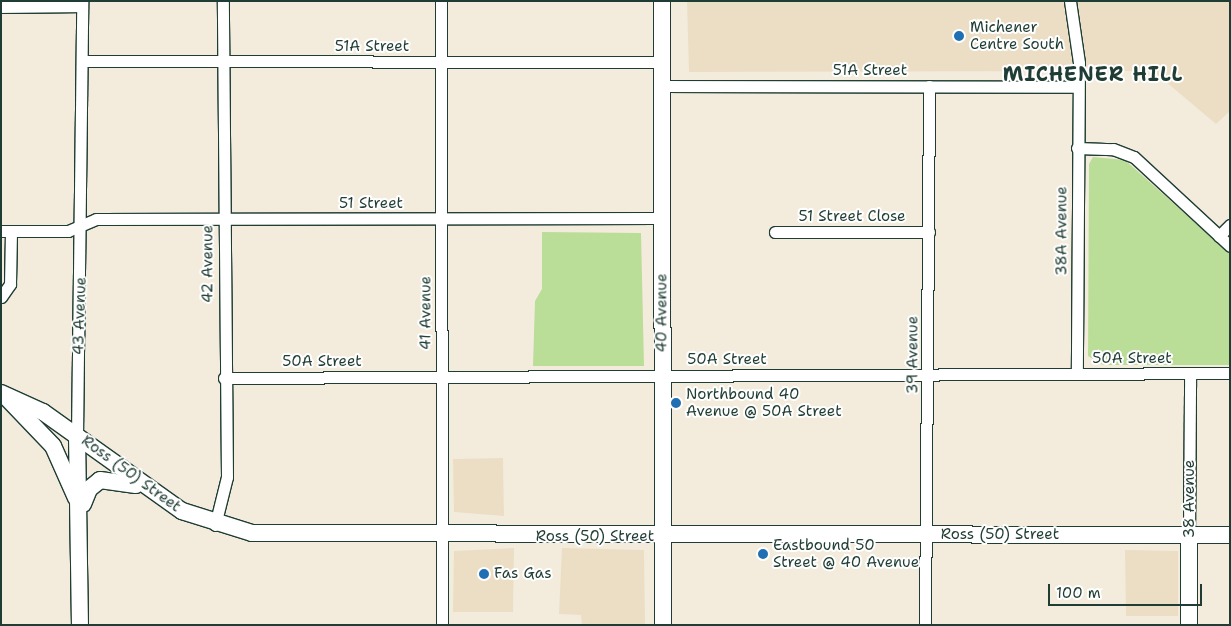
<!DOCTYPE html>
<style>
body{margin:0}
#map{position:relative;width:1231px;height:626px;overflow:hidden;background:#f3ecdd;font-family:"Shantell Sans",sans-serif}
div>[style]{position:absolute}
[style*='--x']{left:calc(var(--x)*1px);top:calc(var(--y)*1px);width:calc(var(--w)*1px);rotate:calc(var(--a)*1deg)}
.built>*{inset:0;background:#ebdec5}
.green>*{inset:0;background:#badd98}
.roads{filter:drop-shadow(1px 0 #1f3d34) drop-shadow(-1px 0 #1f3d34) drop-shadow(0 1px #1f3d34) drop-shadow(0 -1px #1f3d34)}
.street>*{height:11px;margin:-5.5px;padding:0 5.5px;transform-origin:5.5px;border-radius:5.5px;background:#fff}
.secondary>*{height:16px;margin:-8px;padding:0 8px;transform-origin:8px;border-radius:8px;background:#fff}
.dots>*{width:14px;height:14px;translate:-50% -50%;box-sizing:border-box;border:2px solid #fff;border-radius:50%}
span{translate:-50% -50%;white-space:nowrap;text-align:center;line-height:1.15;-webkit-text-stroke:4px #fff;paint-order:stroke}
.poi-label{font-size:15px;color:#1f3d34}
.left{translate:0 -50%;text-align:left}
.street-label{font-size:15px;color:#1f3d34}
.district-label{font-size:20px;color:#1f3d34;font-weight:700;letter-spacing:1px}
.frame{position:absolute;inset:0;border:2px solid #1f3d34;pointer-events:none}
.scale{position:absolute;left:1048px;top:584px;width:154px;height:22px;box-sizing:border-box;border:2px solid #1f3d34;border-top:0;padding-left:6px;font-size:15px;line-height:18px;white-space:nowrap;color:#1f3d34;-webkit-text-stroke:4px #fff;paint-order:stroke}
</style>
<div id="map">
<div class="built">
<i style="clip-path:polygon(687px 1px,1230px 1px,1230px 111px,1216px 124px,1153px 71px,689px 72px)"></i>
<i style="clip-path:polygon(503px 458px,504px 516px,454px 512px,453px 459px)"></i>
<i style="clip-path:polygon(514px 548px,513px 612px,453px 612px,454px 551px)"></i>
<i style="clip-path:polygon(562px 548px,644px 550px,645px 625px,582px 625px,581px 615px,559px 614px)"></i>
<i style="clip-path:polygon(1125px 550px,1178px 551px,1178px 616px,1126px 616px)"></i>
</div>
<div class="green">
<i style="clip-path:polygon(1093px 157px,1125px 160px,1230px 254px,1230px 365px,1103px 365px,1088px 356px,1089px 164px)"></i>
<i style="clip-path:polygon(542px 232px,641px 233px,644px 366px,533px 366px,535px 301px,542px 289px)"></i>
</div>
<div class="roads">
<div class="street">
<i style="--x:441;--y:1;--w:624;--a:89.91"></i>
<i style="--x:1070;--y:1;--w:63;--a:81.7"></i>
<i style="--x:1079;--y:63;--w:311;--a:90.4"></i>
<i style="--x:2;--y:7;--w:80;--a:-0.7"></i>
<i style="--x:82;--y:61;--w:580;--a:0.1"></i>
<i style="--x:662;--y:86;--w:415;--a:0.1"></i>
<i style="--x:1077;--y:148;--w:36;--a:2"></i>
<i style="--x:1113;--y:149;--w:22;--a:21"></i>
<i style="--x:1134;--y:157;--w:131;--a:42.8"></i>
<i style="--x:1;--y:231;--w:67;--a:0"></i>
<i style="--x:68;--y:231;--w:30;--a:-23"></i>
<i style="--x:96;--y:219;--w:566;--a:-0.1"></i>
<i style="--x:775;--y:232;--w:154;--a:0"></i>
<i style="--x:1219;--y:236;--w:16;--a:-45"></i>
<i style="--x:1;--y:297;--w:16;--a:-55"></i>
<i style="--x:10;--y:284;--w:53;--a:-88.9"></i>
<i style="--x:224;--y:378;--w:1006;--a:-0.28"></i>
<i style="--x:77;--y:436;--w:435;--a:-89.3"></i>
<i style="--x:215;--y:525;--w:49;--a:-76"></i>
<i style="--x:227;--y:477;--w:476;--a:-90.5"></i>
<i style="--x:1189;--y:535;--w:162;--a:-89.6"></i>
<i style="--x:925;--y:625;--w:539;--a:-89.57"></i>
</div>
<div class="secondary">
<i style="--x:662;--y:1;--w:624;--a:89.91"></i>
<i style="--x:1;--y:393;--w:46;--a:24.3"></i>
<i style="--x:43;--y:412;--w:171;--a:35.5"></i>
<i style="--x:182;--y:511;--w:73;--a:17.4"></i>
<i style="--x:252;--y:533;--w:978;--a:0.12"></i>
<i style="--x:7;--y:398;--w:66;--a:46.2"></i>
<i style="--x:53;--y:446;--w:57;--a:66.1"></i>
<i style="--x:77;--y:436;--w:189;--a:89.1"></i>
<i style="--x:83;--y:504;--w:16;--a:-68"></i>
<i style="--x:89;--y:489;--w:14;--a:-39"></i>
<i style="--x:100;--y:480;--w:36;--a:8"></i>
<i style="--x:1189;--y:625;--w:90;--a:-90"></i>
</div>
</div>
<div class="dots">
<i style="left:959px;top:36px;background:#1f6fb2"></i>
<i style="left:676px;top:403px;background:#1f6fb2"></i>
<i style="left:763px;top:554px;background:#1f6fb2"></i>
<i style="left:484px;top:574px;background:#1f6fb2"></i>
</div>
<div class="poi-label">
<span class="left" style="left:970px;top:36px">Michener<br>Centre South</span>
<span class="left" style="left:686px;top:403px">Northbound 40<br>Avenue @ 50A Street</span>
<span class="left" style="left:773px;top:554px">Eastbound 50<br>Street @ 40 Avenue</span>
<span class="left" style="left:494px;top:574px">Fas Gas</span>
</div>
<div class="street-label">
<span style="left:372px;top:47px">51A Street</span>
<span style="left:870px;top:71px">51A Street</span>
<span style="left:371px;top:204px">51 Street</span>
<span style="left:852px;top:217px">51 Street Close</span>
<span style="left:1062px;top:231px;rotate:-90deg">38A Avenue</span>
<span style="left:208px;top:264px;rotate:-90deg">42 Avenue</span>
<span style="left:426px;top:313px;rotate:-90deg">41 Avenue</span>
<span style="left:662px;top:313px;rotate:-90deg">40 Avenue</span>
<span style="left:80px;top:316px;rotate:-88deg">43 Avenue</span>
<span style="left:913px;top:355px;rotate:-90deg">39 Avenue</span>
<span style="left:1132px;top:359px">50A Street</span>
<span style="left:727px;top:360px">50A Street</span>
<span style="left:322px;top:362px">50A Street</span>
<span style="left:131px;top:474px;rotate:36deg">Ross (50) Street</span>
<span style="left:1190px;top:499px;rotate:-90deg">38 Avenue</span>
<span style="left:1000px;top:535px">Ross (50) Street</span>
<span style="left:595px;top:537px">Ross (50) Street</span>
</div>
<div class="district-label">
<span style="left:1093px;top:74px">MICHENER HILL</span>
</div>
<div class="frame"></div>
<div class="scale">100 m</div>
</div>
